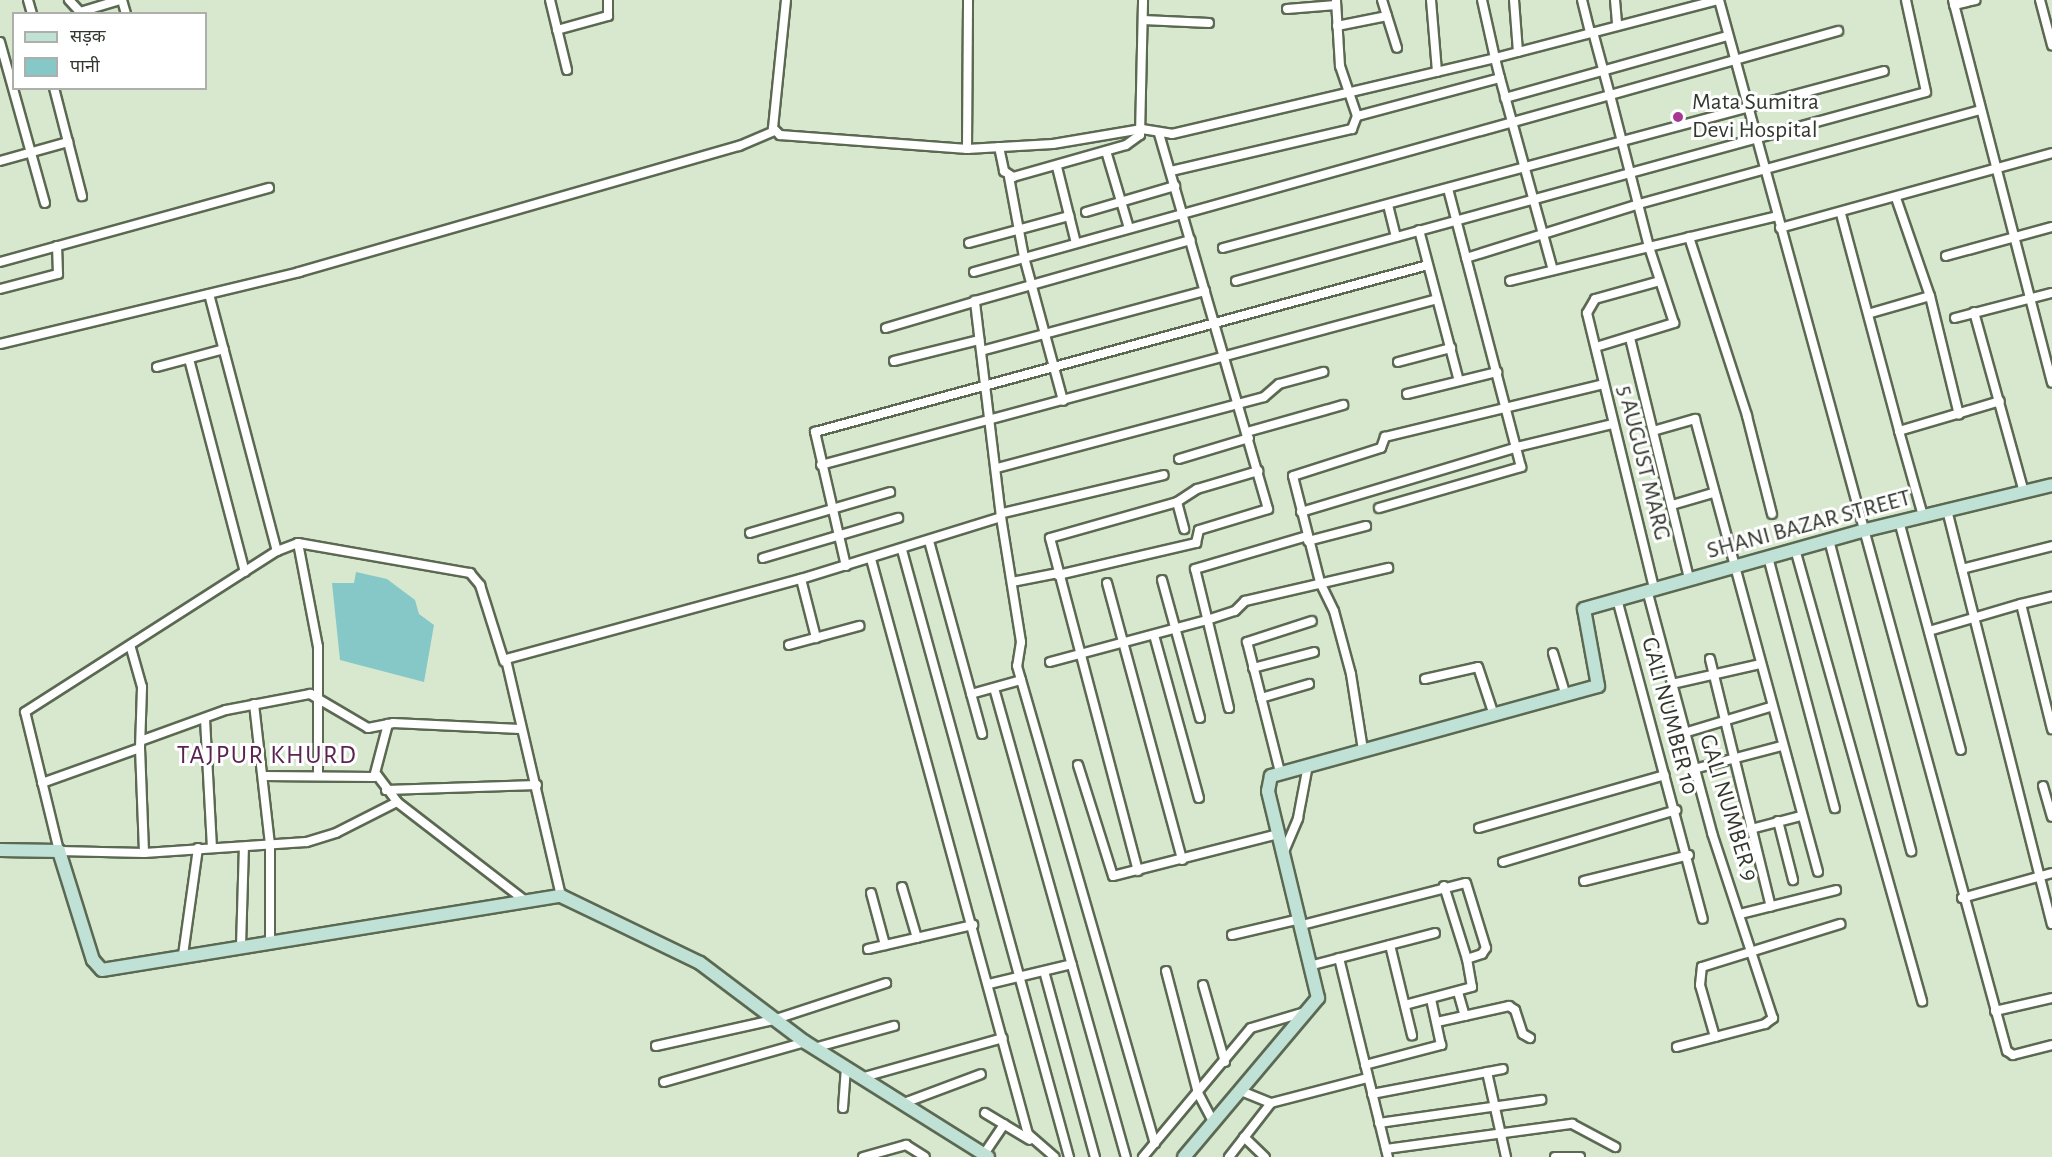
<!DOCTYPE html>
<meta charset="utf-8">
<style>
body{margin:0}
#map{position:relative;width:2052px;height:1157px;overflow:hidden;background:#d8e8ce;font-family:"Alegreya Sans","Noto Sans Devanagari",sans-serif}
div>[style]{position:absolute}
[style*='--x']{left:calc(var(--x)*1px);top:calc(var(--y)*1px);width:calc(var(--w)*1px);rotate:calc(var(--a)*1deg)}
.water>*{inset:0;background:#86c8c8}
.roads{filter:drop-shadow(2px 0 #5b6952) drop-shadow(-2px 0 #5b6952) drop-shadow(0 2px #5b6952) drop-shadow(0 -2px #5b6952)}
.street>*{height:8px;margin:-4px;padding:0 4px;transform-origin:4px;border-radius:4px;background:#fff}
.secondary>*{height:12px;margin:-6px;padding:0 6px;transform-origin:6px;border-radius:6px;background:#c0e2d6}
.dots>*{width:16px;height:16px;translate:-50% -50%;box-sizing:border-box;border:3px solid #fff;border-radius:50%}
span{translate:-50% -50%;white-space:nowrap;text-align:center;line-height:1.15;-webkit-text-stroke:6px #fff;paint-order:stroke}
.poi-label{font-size:24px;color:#32382e}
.left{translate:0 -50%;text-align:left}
.street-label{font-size:24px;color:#32382e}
.neighbourhood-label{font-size:26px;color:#5b2450;letter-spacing:1.5px}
.legend{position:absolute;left:12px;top:12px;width:195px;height:78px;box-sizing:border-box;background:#fff;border:2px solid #adafab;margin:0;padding:8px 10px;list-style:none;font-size:18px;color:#32382e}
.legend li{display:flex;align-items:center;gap:12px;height:30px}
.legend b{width:30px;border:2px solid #adafab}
</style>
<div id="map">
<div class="water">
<i style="clip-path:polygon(356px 572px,387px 579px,415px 600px,419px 614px,434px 625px,424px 682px,340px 660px,332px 583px,354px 583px)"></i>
</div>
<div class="roads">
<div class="street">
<i style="--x:28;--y:0;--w:15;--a:74"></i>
<i style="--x:69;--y:0;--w:16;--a:47"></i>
<i style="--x:80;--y:12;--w:42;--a:-16.7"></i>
<i style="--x:122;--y:0;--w:15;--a:74"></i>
<i style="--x:550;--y:0;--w:72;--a:76.3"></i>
<i style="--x:786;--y:0;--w:129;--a:95.8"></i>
<i style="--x:773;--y:128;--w:10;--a:45"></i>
<i style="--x:780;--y:135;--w:188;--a:4.3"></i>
<i style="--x:967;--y:149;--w:86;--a:-3.3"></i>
<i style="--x:1053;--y:144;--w:90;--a:-9.6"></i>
<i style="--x:1142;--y:129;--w:30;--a:9"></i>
<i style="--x:1172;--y:134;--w:332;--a:-13.2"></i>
<i style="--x:1495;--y:58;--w:21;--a:76"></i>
<i style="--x:1500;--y:78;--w:148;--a:165.1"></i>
<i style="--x:1382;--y:0;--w:50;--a:72.6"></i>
<i style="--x:1431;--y:0;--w:72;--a:85.2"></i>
<i style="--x:1482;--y:0;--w:59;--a:77.4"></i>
<i style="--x:1495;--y:58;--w:230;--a:-14.6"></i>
<i style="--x:1514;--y:0;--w:52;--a:85.6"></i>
<i style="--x:1582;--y:0;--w:34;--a:76"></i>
<i style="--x:1615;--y:0;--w:25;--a:85"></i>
<i style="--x:1719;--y:0;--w:1090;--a:74.68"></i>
<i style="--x:2007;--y:1051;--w:7;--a:34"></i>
<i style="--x:2013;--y:1055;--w:40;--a:-14.4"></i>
<i style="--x:1953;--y:0;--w:395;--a:75.5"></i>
<i style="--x:2040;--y:0;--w:47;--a:75.1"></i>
<i style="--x:1954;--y:5;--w:22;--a:-13"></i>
<i style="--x:1287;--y:9;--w:49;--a:-4.7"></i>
<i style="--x:1143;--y:20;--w:66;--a:2.6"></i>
<i style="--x:1337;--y:26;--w:51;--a:-11.3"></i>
<i style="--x:557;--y:30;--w:53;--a:-15.4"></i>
<i style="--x:608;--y:16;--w:16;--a:-90"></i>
<i style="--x:1593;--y:32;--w:65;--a:74.9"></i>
<i style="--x:1610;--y:95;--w:237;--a:-15.7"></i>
<i style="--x:0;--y:42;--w:167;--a:74.4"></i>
<i style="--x:1500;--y:78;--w:199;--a:74.6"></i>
<i style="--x:1505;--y:98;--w:230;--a:-15.6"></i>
<i style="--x:68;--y:142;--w:56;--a:75.5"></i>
<i style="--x:999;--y:147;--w:25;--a:78"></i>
<i style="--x:1004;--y:171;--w:11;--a:34"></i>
<i style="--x:1013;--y:177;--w:117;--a:-15.8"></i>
<i style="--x:1126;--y:145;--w:17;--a:-36"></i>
<i style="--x:1140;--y:135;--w:135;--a:-88.7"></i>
<i style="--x:967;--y:149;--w:149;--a:-89.6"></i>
<i style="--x:1106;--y:151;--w:80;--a:73.4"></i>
<i style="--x:0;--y:161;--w:71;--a:-15.6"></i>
<i style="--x:68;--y:142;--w:56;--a:-104.5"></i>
<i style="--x:1057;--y:167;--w:78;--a:76"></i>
<i style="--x:1171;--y:171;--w:186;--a:-13.1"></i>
<i style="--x:1352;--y:129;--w:14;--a:-69"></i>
<i style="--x:1357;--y:116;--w:53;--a:-108.8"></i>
<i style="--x:1340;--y:66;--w:66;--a:-93.5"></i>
<i style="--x:1009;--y:177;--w:81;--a:79.4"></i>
<i style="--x:1024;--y:257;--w:149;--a:74.8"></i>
<i style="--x:1896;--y:198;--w:104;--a:70.9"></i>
<i style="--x:1930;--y:296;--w:122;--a:76.3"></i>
<i style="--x:1388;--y:205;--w:33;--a:76"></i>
<i style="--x:1086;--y:212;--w:93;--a:-16.3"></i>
<i style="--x:1841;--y:214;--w:225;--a:75"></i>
<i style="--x:1899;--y:431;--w:105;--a:-16.5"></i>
<i style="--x:1780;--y:228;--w:282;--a:-15.4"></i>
<i style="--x:1419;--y:230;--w:156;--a:75.2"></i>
<i style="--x:1689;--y:237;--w:188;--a:72"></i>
<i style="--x:1747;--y:416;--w:101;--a:75.7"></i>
<i style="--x:969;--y:243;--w:104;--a:-15.1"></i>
<i style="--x:1223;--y:248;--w:684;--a:-14.99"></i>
<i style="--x:1946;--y:256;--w:110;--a:-15.3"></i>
<i style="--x:1466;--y:258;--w:181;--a:-17.3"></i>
<i style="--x:1639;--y:204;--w:354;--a:-15.4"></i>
<i style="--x:0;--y:262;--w:279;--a:-15.4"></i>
<i style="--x:974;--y:272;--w:660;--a:-15.55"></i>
<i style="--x:1610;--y:95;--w:157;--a:75.6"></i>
<i style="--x:1649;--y:247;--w:143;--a:166.3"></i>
<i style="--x:1236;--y:281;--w:715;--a:-15.32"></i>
<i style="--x:1926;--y:92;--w:94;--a:-102.3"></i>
<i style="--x:0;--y:289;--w:60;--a:-14.5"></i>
<i style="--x:58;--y:274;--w:28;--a:-92"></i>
<i style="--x:209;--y:294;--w:266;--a:75.2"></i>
<i style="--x:1974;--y:312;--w:187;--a:74.5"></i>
<i style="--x:1871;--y:313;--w:61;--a:-16.1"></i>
<i style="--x:1955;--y:318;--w:100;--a:-14.5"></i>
<i style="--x:886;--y:328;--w:92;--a:-16.5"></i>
<i style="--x:1630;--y:338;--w:247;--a:76.2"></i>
<i style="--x:0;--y:344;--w:308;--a:-13.5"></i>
<i style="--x:299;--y:272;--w:458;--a:-16"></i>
<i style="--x:739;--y:146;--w:38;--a:-23"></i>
<i style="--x:1596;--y:347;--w:82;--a:-17.1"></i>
<i style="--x:1674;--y:323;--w:80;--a:-108.2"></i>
<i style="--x:1649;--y:247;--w:132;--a:-13.6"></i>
<i style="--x:981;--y:351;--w:232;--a:-15"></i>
<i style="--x:189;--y:359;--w:220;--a:75.3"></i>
<i style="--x:894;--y:361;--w:88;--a:-13.9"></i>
<i style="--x:1398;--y:362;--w:55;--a:-14.8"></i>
<i style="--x:157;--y:367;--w:69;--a:-15"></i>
<i style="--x:1407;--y:394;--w:93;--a:-13.7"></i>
<i style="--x:1653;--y:431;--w:44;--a:-15.9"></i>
<i style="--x:1695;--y:419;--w:469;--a:74.8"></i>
<i style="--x:1899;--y:431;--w:88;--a:74.2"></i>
<i style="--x:1247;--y:432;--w:100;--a:-15.7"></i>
<i style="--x:1179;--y:459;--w:73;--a:-16.7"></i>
<i style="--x:821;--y:465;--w:638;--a:-15.08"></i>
<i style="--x:997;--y:468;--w:276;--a:-14.9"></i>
<i style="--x:1264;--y:397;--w:20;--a:-41"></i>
<i style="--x:1279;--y:384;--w:46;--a:-15.3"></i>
<i style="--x:1177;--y:502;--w:28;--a:75"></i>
<i style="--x:1672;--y:505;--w:43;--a:-16.3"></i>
<i style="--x:1379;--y:508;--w:148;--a:-16.1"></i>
<i style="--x:1521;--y:467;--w:287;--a:-104.7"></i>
<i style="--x:1947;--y:510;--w:427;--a:75.8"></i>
<i style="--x:1301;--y:512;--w:226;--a:-16.7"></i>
<i style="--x:1517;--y:447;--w:99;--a:-13.5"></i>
<i style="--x:1003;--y:513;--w:165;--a:-13.3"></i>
<i style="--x:1001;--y:517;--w:127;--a:80.9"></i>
<i style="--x:1021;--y:642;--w:24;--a:99"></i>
<i style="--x:1017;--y:666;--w:497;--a:73.9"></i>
<i style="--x:1899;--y:521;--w:237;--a:74.9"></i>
<i style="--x:750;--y:533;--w:146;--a:-16.3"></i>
<i style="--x:1829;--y:540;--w:322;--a:75.2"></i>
<i style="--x:929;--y:541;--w:200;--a:74.6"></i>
<i style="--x:1308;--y:541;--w:60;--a:-14.5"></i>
<i style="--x:298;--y:543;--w:106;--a:79.1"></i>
<i style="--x:318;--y:647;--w:127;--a:90"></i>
<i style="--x:1795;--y:549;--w:470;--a:74.3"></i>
<i style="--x:902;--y:550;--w:630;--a:74.62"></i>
<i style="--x:1768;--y:557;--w:260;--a:75.1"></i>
<i style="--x:763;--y:558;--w:141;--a:-16.5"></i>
<i style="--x:871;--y:559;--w:596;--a:74.73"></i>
<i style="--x:1028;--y:1134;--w:35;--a:41"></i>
<i style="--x:846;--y:566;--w:138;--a:-103"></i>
<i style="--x:815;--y:432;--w:635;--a:-15.24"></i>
<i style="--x:1962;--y:569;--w:93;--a:-14.3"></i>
<i style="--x:1058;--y:575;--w:142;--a:-13.1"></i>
<i style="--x:1196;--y:543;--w:13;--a:-77"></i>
<i style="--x:1199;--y:530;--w:72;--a:-16.9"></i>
<i style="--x:1268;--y:509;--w:391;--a:-106.2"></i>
<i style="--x:801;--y:579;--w:61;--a:75.7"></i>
<i style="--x:1162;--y:580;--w:143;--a:74.6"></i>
<i style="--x:1012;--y:582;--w:47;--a:-11.1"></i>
<i style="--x:1107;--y:583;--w:287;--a:74.8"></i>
<i style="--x:1654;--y:588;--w:283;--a:-103.7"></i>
<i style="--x:1587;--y:313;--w:16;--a:-60"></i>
<i style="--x:1595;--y:299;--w:67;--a:-15.5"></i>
<i style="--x:1647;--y:590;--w:252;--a:75"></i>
<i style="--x:1712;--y:833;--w:195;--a:71.8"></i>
<i style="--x:1773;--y:1018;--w:10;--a:143"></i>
<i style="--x:1765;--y:1024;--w:91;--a:165.4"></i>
<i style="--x:1617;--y:599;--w:331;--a:75"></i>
<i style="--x:2021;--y:604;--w:32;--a:-14"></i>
<i style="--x:1929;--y:631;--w:96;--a:-16.4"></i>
<i style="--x:2021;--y:604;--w:129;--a:76.1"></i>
<i style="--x:1154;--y:635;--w:169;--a:74.6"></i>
<i style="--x:789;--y:645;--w:73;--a:-15.2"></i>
<i style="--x:1553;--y:653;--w:45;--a:73.2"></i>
<i style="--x:1710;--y:659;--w:255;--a:76.2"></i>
<i style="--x:1050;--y:662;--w:163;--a:-15"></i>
<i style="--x:1207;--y:620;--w:29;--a:-18"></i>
<i style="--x:1235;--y:611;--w:14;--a:-45"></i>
<i style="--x:1245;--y:601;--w:147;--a:-13"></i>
<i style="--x:1253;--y:668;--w:63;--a:-14.7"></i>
<i style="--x:1425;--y:679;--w:54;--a:-12.8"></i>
<i style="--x:1478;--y:667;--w:51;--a:71.6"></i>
<i style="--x:1672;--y:684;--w:90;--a:-12.8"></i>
<i style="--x:994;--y:688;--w:487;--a:74.3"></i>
<i style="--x:971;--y:694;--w:52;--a:-15.6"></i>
<i style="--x:1261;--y:698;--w:50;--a:-16.3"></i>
<i style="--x:254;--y:704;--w:142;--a:83.5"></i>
<i style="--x:270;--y:845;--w:96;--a:90"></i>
<i style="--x:1229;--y:708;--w:143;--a:-103.7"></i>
<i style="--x:1195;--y:569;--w:117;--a:-16.4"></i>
<i style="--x:205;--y:719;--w:128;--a:86.9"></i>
<i style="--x:1684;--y:733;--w:90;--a:-16.8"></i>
<i style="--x:143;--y:740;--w:88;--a:-19.9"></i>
<i style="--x:226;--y:710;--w:86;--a:-10.8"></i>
<i style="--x:310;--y:694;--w:67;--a:30.4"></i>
<i style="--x:368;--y:728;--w:25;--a:-11"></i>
<i style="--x:393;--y:723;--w:127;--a:2.7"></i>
<i style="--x:140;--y:748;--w:105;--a:87.8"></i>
<i style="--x:1363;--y:750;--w:77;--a:-99"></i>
<i style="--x:1351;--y:674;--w:65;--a:-105.1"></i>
<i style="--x:1334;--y:611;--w:32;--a:-116"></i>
<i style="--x:1320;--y:582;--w:109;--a:-104.3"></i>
<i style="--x:1293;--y:476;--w:92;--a:-17.7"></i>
<i style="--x:1381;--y:448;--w:12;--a:-70"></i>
<i style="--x:1385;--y:437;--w:225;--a:-13.6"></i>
<i style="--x:1078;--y:765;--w:116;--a:72.5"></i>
<i style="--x:1113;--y:876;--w:170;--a:-14.3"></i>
<i style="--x:1694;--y:769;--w:90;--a:-14.8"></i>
<i style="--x:1280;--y:772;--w:134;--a:-104.2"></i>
<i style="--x:1247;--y:642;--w:68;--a:-17.9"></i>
<i style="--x:377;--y:775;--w:34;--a:53"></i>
<i style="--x:397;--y:802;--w:164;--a:37.6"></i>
<i style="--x:264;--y:776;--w:110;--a:0.5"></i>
<i style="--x:374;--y:777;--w:55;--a:-75.2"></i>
<i style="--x:42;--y:783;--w:104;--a:-19.7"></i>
<i style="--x:140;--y:748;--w:61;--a:-88.1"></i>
<i style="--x:142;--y:687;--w:41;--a:-105.8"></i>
<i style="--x:2043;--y:786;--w:32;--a:74"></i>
<i style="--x:386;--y:790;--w:151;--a:-1.9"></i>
<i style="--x:397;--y:802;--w:68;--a:153.1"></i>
<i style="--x:336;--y:833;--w:31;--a:163"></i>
<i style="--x:306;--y:842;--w:162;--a:176.1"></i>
<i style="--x:144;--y:853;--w:85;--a:-178.7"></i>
<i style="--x:59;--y:851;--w:143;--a:-103.7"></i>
<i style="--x:25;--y:712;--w:299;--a:-32.6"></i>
<i style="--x:277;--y:551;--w:22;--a:-21"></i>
<i style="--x:298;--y:543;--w:175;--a:9.9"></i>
<i style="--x:470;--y:573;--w:16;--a:50"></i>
<i style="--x:480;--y:585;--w:80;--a:72.5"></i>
<i style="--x:1778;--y:821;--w:61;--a:75.7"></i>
<i style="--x:1479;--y:828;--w:193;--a:-15.9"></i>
<i style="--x:1751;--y:829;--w:52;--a:-14.6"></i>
<i style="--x:1283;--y:854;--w:39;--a:-67"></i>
<i style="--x:1298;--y:818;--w:54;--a:-79.3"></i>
<i style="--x:1503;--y:862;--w:181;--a:-16.7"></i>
<i style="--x:1138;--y:871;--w:344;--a:-104.8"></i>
<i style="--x:1050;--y:538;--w:132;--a:-15.8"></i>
<i style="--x:1177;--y:502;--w:24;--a:-33"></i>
<i style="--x:1197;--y:489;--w:64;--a:-16.4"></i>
<i style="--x:1584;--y:881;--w:108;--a:-13.9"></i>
<i style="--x:1444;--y:886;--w:77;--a:72.5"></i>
<i style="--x:902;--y:887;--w:53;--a:73.6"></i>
<i style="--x:871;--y:893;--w:54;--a:74.9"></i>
<i style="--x:561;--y:896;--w:243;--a:-103.1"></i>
<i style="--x:506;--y:659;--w:306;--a:-15.2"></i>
<i style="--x:801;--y:579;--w:209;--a:-17.2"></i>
<i style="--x:1001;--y:517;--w:218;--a:-96.9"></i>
<i style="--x:975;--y:301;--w:224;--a:-15.8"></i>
<i style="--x:1962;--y:898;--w:93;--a:-15.5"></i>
<i style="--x:1740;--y:914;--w:99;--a:-14"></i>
<i style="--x:1302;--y:925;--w:169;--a:-14.4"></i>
<i style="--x:1466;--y:883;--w:68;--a:72.9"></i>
<i style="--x:1486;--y:948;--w:7;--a:124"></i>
<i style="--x:1482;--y:954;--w:16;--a:162"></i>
<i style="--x:1467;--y:959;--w:28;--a:80"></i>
<i style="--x:1472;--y:987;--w:69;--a:165"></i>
<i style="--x:1232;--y:935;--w:70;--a:-13.2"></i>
<i style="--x:1390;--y:945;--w:93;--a:76.3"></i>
<i style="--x:241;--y:946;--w:99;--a:-88.3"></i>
<i style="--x:868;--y:949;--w:108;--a:-12.9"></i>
<i style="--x:183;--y:955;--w:108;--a:-82"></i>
<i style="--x:1339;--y:958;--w:205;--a:76.2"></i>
<i style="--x:1313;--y:965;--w:126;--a:-14.7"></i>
<i style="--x:1044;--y:971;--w:193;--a:74.7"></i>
<i style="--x:1166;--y:971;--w:126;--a:75.3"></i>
<i style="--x:1198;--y:1093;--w:34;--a:62"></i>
<i style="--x:989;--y:984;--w:85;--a:-13.5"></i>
<i style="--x:1203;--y:985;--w:80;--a:74.1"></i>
<i style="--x:1458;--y:992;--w:25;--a:74"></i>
<i style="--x:1995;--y:1011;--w:58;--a:-12.8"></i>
<i style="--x:1437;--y:1022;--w:74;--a:-12.5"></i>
<i style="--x:1509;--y:1006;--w:7;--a:34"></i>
<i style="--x:1515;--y:1010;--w:25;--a:72"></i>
<i style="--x:1523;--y:1034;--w:8;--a:30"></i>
<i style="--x:1715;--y:1037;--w:54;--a:-106.1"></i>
<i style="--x:1700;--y:985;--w:18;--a:-84"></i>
<i style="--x:1702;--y:967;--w:145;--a:-17.3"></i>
<i style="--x:656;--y:1046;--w:120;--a:-12.5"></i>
<i style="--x:773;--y:1020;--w:119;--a:-18.1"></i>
<i style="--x:814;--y:1048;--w:83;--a:-15.4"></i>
<i style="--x:1365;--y:1065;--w:79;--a:-14.7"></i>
<i style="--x:1441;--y:1045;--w:47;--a:-102.3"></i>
<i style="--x:1487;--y:1072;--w:87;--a:77.4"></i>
<i style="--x:864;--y:1077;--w:144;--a:-15.7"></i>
<i style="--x:664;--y:1082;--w:147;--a:-15.8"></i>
<i style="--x:1241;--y:1091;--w:32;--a:22"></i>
<i style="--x:1271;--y:1103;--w:100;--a:-14.5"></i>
<i style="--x:1372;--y:1094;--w:133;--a:-10.8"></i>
<i style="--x:904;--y:1103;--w:82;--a:-20.6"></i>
<i style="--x:843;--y:1108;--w:41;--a:-85.8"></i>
<i style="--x:985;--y:1113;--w:52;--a:31"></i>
<i style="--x:1379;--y:1123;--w:164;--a:-8.1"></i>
<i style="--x:1244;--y:1137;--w:29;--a:44"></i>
<i style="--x:1386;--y:1149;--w:188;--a:-7.7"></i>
<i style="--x:1572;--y:1124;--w:49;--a:28.1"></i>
<i style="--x:984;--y:1154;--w:36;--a:-56"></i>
<i style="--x:863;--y:1157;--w:45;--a:-15.6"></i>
<i style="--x:906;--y:1145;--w:22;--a:32"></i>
<i style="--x:1143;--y:1157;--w:168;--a:-50.1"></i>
<i style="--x:1251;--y:1028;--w:56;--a:-16.5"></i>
<i style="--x:1229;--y:1157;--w:68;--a:-52.1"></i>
<i style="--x:1555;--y:1157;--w:25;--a:0"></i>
</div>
<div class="secondary">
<i style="--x:0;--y:850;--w:59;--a:1"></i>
<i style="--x:59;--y:851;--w:114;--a:72.7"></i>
<i style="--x:93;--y:960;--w:13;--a:48"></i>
<i style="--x:102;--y:970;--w:465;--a:-9.2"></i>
<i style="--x:561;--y:896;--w:154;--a:25.7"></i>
<i style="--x:700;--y:963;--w:131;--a:37"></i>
<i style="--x:805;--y:1042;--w:216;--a:32.1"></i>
<i style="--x:1184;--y:1157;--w:208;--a:-49.9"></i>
<i style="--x:1318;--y:998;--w:213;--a:-103.6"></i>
<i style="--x:1268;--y:791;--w:15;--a:-79"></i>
<i style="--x:1271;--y:776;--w:339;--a:-15.4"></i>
<i style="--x:1598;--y:686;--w:78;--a:-100.3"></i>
<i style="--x:1584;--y:609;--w:289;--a:-15.7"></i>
<i style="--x:1862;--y:531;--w:195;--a:-13.6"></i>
</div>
</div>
<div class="dots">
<i style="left:1678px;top:117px;background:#a73794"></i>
</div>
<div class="poi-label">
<span class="left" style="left:1692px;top:117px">Mata Sumitra<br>Devi Hospital</span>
</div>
<div class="street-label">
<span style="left:1643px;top:463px;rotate:76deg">5 AUGUST MARG</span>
<span style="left:1809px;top:525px;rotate:-15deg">SHANI BAZAR STREET</span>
<span style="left:1669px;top:716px;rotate:75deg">GALI NUMBER 10</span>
<span style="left:1728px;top:808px;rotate:73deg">GALI NUMBER 9</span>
</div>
<div class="neighbourhood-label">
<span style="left:267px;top:756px">TAJPUR KHURD</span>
</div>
<ul class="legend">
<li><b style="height:8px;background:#c0e2d6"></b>सड़क</li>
<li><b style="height:16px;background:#86c8c8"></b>पानी</li>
</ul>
</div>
